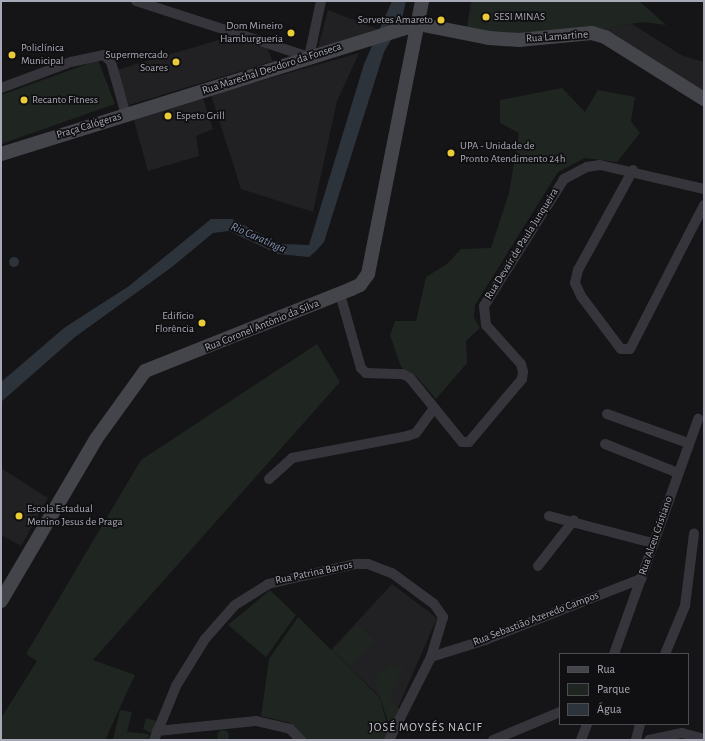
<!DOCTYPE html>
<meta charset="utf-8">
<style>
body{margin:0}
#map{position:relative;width:705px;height:741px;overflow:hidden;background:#151416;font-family:"Alegreya Sans",sans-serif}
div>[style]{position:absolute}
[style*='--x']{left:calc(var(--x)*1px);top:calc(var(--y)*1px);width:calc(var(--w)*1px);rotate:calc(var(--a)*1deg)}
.built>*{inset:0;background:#212023}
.green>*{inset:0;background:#1f2621}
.round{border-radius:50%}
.water>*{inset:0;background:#2d333b}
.street>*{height:10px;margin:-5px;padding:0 5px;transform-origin:5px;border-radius:5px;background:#35353b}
.secondary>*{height:14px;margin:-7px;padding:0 7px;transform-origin:7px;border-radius:7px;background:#44444b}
.dots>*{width:11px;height:11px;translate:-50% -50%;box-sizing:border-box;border:2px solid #100f11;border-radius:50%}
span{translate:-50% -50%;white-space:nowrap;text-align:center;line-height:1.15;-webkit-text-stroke:3.5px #100f11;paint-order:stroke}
.poi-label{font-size:11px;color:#a7a9b6}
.left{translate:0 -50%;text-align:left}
.right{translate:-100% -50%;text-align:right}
.street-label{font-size:11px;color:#a7a9b6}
.water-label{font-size:12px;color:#7f91b0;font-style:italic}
.neighbourhood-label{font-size:12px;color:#c7c8d2;letter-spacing:1px}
.frame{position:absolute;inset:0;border:2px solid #a7a9b6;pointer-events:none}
.legend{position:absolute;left:559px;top:653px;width:130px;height:72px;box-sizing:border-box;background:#100f11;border:1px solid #4c4d53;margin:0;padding:5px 7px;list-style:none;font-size:12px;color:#a7a9b6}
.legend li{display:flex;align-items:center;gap:8px;height:20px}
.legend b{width:20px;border:1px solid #4c4d53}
</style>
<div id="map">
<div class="built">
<i style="clip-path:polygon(328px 10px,378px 29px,318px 48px)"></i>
<i style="clip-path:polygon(632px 24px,683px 56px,704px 62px,704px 99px,608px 38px,559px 33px)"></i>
<i style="clip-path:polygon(222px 39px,264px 42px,273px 61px,129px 105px,116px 70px)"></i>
<i style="clip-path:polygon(359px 53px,337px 101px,313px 212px,241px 189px,211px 95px)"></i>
<i style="clip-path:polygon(203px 98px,213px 129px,196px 136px,199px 156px,148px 171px,133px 117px)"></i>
<i style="clip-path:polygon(1px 468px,48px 498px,21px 546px,1px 535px)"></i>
<i style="clip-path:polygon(392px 584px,437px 618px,396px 712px,331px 650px)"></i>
</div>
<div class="green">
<i style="clip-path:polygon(471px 1px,639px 1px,666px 25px,643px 22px,561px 35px,466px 35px)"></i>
<i style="clip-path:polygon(98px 60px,115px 104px,1px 144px,1px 95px)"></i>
<i style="clip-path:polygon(562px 88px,585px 112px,598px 90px,635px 97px,631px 121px,640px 133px,617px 162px,585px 158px,558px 172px,475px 305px,474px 318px,480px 328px,466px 341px,467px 363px,436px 399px,417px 377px,401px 367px,390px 335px,395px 321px,416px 321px,426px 277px,447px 264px,461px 249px,491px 248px,509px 193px,519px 133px,500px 123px,500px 100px)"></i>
<i style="clip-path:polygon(317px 344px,340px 382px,93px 660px,135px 675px,105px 740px,2px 740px,1px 718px,37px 661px,26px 654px,141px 460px)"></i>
<i style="clip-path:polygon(270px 590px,296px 615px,266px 657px,228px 625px)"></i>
<i style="clip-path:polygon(298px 617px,380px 698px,391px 740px,308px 740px,291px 723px,261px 716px,269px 659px)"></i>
<i style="clip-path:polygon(358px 625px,375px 641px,350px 666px,333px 650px)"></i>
<i style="clip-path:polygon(390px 664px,403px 668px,390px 699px,400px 710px,391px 731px,376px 685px,381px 690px,372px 679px)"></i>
<i style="clip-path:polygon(120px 710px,132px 712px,127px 732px,149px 734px,147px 740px,113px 740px)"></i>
<i style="clip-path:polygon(146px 718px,160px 722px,155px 735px,143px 729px)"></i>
<i class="round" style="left:217px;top:730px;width:12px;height:12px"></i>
</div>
<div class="water">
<i style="clip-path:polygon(392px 1px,406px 1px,401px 23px,384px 52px,324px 242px,315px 252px,309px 257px,278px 254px,229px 231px,213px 233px,172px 267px,75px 337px,1px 402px,1px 382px,64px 328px,129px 286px,211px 219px,232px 219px,280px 244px,309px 245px,364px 64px)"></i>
<i class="round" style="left:9px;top:257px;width:10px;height:10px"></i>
</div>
<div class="street">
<i style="--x:136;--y:1;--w:182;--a:17.9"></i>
<i style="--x:309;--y:57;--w:57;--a:-77.9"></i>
<i style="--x:1;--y:88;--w:75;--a:-20.4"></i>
<i style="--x:71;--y:62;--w:34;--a:-12"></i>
<i style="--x:104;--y:55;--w:10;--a:45"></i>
<i style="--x:111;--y:62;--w:55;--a:74.2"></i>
<i style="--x:633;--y:170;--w:114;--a:118.8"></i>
<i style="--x:578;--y:270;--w:13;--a:103"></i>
<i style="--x:575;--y:283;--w:14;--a:65"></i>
<i style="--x:581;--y:296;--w:66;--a:53"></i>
<i style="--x:621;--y:349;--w:9;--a:0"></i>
<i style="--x:630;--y:349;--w:162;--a:-62.8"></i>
<i style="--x:340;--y:294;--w:77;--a:74.2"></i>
<i style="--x:361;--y:368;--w:7;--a:45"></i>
<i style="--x:366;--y:373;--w:37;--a:2"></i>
<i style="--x:403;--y:374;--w:8;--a:30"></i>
<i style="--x:410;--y:378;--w:82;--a:50.9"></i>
<i style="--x:462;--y:442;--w:7;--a:0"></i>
<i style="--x:469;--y:442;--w:82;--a:-49.9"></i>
<i style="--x:522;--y:379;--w:7;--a:-82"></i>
<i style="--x:523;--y:372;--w:8;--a:-104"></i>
<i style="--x:521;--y:364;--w:52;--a:-131.9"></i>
<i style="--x:486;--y:325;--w:19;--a:-96"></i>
<i style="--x:484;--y:306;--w:150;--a:-57.8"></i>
<i style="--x:564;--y:179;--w:26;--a:-28"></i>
<i style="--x:587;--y:167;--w:13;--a:-9"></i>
<i style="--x:600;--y:165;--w:107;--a:13"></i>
<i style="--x:607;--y:414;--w:86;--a:19.7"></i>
<i style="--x:605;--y:444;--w:79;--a:21.7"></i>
<i style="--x:269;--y:479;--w:31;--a:-42"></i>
<i style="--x:292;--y:458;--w:117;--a:-10.8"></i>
<i style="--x:407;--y:436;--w:9;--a:-18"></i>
<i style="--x:416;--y:433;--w:31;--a:-54"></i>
<i style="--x:549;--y:516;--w:107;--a:14.6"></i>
<i style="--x:538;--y:566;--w:58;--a:-52"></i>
<i style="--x:614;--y:654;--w:250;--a:-70.3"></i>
<i style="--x:665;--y:654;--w:52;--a:-67.4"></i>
<i style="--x:685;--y:606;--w:73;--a:-82.9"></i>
<i style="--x:431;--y:657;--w:57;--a:-17.5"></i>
<i style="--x:485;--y:640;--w:168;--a:-21.4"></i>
<i style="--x:157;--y:731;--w:100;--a:-5.8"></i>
<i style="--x:256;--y:721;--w:35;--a:13"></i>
<i style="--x:290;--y:729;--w:16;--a:45"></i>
<i style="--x:154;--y:740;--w:58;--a:-67.8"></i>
<i style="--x:176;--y:686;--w:55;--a:-58.3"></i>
<i style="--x:205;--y:639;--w:45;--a:-48.6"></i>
<i style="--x:235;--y:605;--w:39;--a:-32"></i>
<i style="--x:268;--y:584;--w:89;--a:-12.9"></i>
<i style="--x:355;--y:564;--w:13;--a:0"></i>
<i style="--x:368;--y:564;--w:26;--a:21"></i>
<i style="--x:392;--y:573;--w:52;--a:36.4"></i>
<i style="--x:434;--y:604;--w:16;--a:55"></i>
<i style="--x:443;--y:617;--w:42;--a:106.7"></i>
<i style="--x:431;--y:657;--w:93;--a:116.8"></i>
<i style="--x:493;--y:740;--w:73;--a:-22.7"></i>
<i style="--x:581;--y:740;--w:17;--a:-69"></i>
<i style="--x:636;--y:740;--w:16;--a:-76"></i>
<i style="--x:649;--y:740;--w:34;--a:-12"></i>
<i style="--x:682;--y:733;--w:23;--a:15"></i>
</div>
<div class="secondary">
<i style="--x:1;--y:154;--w:437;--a:-17.3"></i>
<i style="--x:418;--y:24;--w:72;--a:11.2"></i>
<i style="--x:489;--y:38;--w:30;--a:4"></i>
<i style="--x:519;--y:40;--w:73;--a:-5.5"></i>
<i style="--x:592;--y:33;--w:14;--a:17"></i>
<i style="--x:605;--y:37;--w:117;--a:32.1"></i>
<i style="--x:1;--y:601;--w:188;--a:-59.6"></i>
<i style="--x:96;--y:439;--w:84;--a:-54.2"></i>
<i style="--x:145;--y:371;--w:222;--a:-21.7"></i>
<i style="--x:351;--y:289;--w:10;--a:-24"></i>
<i style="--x:360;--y:285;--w:14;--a:-54"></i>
<i style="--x:368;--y:274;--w:278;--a:-78.8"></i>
</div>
<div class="dots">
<i style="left:486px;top:17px;background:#ebcc37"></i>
<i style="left:441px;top:20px;background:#ebcc37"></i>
<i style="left:291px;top:33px;background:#ebcc37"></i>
<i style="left:12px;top:55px;background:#ebcc37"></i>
<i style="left:176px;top:62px;background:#ebcc37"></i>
<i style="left:24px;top:100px;background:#ebcc37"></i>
<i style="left:168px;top:116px;background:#ebcc37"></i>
<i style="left:451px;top:153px;background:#ebcc37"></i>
<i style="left:202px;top:323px;background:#ebcc37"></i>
<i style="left:19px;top:516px;background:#ebcc37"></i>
</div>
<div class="poi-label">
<span class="left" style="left:494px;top:17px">SESI MINAS</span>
<span class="right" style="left:433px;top:20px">Sorvetes Amareto</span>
<span class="right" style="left:283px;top:33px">Dom Mineiro<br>Hamburgueria</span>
<span class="left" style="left:21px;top:55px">Policlínica<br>Municipal</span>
<span class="right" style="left:168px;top:62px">Supermercado<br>Soares</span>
<span class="left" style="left:32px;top:100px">Recanto Fitness</span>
<span class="left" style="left:176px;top:116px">Espeto Grill</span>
<span class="left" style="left:460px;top:153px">UPA - Unidade de<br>Pronto Atendimento 24h</span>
<span class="right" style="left:194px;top:323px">Edifício<br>Florência</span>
<span class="left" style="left:27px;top:516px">Escola Estadual<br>Menino Jesus de Praga</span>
</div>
<div class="street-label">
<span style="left:557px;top:37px;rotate:-4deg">Rua Lamartine</span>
<span style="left:272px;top:69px;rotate:-18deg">Rua Marechal Deodoro da Fonseca</span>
<span style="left:89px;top:126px;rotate:-17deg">Praça Calógeras</span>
<span style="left:522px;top:244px;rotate:-58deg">Rua Devair de Paula Junqueira</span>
<span style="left:262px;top:326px;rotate:-22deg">Rua Coronel Antônio da Silva</span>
<span style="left:656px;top:536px;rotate:-71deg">Rua Alceu Cristiano</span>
<span style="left:314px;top:573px;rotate:-12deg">Rua Patrina Barros</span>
<span style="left:536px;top:619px;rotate:-21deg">Rua Sebastião Azeredo Campos</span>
</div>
<div class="water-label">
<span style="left:258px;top:238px;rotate:24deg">Rio Caratinga</span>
</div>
<div class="neighbourhood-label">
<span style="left:426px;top:728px">JOSÉ MOYSÉS NACIF</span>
</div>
<div class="frame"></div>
<ul class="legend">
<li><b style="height:5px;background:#44444b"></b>Rua</li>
<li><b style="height:11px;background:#1f2621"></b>Parque</li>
<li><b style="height:11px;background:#2d333b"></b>Água</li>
</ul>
</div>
